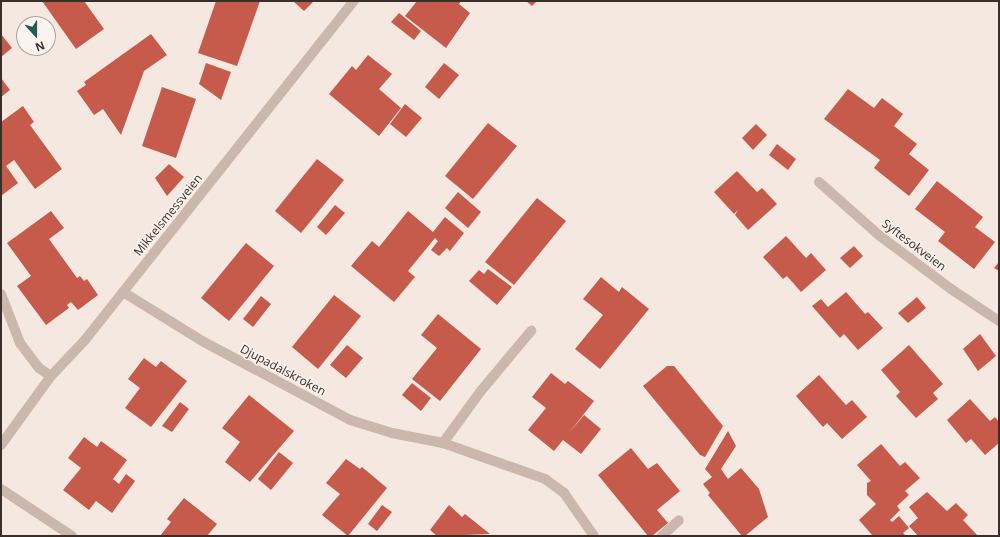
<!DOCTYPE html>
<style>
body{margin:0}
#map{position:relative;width:1000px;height:537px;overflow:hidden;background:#f4e8e1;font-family:"Open Sans",sans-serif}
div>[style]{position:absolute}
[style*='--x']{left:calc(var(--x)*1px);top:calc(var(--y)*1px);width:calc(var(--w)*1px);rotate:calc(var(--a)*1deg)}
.building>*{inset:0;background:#c65b4c}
.minor>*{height:10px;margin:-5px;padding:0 5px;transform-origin:5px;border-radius:5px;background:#ccb7ac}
span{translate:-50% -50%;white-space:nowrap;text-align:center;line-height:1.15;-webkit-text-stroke:3px #fbf3ed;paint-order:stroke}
.street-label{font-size:12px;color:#3a2e2b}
.frame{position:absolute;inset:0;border:2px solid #3a2e2b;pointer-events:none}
.north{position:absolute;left:16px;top:16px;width:40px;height:40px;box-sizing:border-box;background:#fbf3ed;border:1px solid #aea49f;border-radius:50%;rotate:159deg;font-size:11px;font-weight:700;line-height:16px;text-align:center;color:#3a2e2b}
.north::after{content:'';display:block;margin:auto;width:14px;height:18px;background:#205d59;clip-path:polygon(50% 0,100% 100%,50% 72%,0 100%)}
</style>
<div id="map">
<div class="building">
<i style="clip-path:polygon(42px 1px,84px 1px,104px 29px,76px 49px)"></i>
<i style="clip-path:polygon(216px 1px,260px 1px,237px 66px,198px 53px)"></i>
<i style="clip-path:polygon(293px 1px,314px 1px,304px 11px)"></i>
<i style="clip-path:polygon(417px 1px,461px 1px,459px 4px,470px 13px,446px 48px,405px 16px)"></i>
<i style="clip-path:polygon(526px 1px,537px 1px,532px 6px)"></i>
<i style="clip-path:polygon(399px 13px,421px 31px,414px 40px,391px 22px)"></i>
<i style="clip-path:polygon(1px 34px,12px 48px,1px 57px)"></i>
<i style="clip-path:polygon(151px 34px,167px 55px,144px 71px,121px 135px,103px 109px,94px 115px,77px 91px,86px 85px,84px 82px)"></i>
<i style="clip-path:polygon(368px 55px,392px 74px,379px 89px,401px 108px,379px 136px,329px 94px,352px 66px,356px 70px)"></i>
<i style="clip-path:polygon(206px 63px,231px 72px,221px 100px,199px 84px)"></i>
<i style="clip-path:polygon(444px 63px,459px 75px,439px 99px,425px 87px)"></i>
<i style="clip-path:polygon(1px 78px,10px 90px,1px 97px)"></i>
<i style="clip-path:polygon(162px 87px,196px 99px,176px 158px,142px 146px)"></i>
<i style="clip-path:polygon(848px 89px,874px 108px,882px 98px,903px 114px,894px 126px,917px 144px,909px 154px,929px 170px,909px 196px,874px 168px,880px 160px,824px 119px)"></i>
<i style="clip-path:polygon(405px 104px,422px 118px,406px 137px,390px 124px)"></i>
<i style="clip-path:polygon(23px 106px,34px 122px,30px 125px,62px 169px,35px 189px,14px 160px,6px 166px,18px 183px,1px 196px,1px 122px)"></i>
<i style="clip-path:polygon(488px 123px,517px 146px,473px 199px,445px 176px)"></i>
<i style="clip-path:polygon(756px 124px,767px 135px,753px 150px,742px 138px)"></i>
<i style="clip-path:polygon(777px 144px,796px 159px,788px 170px,769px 155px)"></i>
<i style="clip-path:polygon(317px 159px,344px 180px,301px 233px,275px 211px)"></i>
<i style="clip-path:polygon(169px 164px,184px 177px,167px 196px,155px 178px)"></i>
<i style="clip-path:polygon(737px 171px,757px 192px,762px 188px,777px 204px,748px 230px,735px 215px,738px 210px,734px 214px,714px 192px)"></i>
<i style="clip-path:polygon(937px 181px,983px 217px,975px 227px,995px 242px,974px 269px,938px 241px,945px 232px,915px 209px)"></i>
<i style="clip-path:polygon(458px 192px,481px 212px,468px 228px,445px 208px)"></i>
<i style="clip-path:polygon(537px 198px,566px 221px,514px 285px,485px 262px)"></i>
<i style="clip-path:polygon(335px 205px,345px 213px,326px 235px,317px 227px)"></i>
<i style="clip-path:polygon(51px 211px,64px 228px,49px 239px,77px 278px,80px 276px,84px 281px,87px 279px,98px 295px,78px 310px,71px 302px,67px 305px,69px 308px,46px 325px,17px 286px,31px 276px,7px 243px)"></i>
<i style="clip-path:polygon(408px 211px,433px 232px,445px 217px,464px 233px,450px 251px,447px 248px,439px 256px,431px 250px,438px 241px,435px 238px,408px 271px,415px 277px,394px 302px,351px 266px,372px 241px,379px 247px)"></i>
<i style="clip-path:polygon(786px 236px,806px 258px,811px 253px,826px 270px,801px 292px,787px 276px,783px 279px,763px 257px)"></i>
<i style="clip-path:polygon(246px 243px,274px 266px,229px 321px,201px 298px)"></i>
<i style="clip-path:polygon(854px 246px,863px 256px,850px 268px,840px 258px)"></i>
<i style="clip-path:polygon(999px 262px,999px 271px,994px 268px)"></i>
<i style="clip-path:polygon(488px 269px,512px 287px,497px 305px,469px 281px,479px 270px,484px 274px)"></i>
<i style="clip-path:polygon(601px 277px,619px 292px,622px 287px,649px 309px,600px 369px,575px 349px,603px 315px,583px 299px)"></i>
<i style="clip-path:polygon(846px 292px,865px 314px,868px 312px,883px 328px,858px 350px,844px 334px,840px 338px,812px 306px,821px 299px,828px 307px)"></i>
<i style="clip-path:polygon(334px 295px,361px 316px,318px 369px,292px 347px)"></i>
<i style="clip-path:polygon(261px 296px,271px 304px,253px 327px,243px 319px)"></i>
<i style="clip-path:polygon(917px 297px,926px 308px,908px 323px,898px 313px)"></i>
<i style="clip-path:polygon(438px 314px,481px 349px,440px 401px,412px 379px,437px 348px,421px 335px)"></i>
<i style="clip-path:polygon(980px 334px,996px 356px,978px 371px,963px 349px)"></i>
<i style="clip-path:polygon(347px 345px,363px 358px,346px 378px,330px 365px)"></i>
<i style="clip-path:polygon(909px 345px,943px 384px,933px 393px,938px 399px,916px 418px,896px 396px,900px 392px,881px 370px)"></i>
<i style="clip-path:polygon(144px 358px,156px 367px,161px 361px,187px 381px,151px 427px,125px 408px,140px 388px,128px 379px)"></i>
<i style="clip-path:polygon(667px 366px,674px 366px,723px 426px,705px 457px,700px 455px,643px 386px)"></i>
<i style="clip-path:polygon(551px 373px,565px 384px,568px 381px,594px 401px,569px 433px,584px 415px,601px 429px,581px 454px,563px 440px,554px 451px,528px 430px,546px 408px,532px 397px)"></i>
<i style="clip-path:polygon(819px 375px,846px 405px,852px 400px,867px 417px,842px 439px,827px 423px,823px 427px,796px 396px)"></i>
<i style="clip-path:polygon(412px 383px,431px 398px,421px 411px,402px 395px)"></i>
<i style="clip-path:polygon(249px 395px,294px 431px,250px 482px,225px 462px,240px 442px,222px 428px)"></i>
<i style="clip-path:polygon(970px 399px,990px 421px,995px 417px,999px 422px,999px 443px,985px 455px,971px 439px,966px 443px,947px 420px)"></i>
<i style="clip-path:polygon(180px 402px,189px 409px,172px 432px,162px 426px)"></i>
<i style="clip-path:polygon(728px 431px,736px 446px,721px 469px,728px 479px,741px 468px,759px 489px,768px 517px,745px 536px,742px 536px,708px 495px,710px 493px,703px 484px,712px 477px,705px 469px)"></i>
<i style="clip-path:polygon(84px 437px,97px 447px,101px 441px,127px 460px,113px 479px,119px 484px,126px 474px,135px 481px,112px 513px,96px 501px,89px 510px,63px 490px,81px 468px,68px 458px)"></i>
<i style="clip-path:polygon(881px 444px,900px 466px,905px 462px,920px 478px,905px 491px,909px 495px,897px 506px,900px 510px,890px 520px,892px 522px,899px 516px,909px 528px,903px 533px,906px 536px,873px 536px,859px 520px,876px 504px,867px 495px,867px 483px,871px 481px,857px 465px)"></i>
<i style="clip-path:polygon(631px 448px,648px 469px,657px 463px,680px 491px,657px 510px,668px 523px,652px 536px,648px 536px,598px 475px)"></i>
<i style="clip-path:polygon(279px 452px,293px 463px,271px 490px,258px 479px)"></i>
<i style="clip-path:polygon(346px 459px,360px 469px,362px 467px,387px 488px,348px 536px,322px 515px,340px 494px,326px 483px)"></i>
<i style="clip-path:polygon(927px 492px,947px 511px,956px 503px,968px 515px,963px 520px,978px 536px,918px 536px,909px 526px,918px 518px,909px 507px)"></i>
<i style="clip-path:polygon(184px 498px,217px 524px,207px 536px,160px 536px,171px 522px,167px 519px)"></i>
<i style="clip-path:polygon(382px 505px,392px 512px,377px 531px,368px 524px)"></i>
<i style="clip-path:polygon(449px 505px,462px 517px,465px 514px,490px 534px,437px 536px,430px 530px)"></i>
</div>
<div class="minor">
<i style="--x:819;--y:182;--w:81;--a:41.5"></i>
<i style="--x:880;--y:236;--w:89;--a:36.7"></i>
<i style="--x:951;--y:289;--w:58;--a:33.7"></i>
<i style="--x:123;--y:292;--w:95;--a:31.7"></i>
<i style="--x:204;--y:342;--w:166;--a:28.1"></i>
<i style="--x:350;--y:420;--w:44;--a:17.2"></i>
<i style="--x:392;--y:433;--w:52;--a:11.1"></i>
<i style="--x:443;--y:443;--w:108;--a:19.4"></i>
<i style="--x:545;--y:479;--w:24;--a:36"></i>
<i style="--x:564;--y:493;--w:52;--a:55.1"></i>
<i style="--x:1;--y:294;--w:53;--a:68.8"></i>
<i style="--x:20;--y:343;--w:31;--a:53"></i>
<i style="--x:39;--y:368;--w:14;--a:34"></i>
<i style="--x:443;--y:443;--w:63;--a:-54"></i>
<i style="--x:480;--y:392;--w:80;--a:-50.1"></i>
<i style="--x:1;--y:445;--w:85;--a:-54.1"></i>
<i style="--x:51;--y:376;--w:50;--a:-46.6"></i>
<i style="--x:85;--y:340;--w:433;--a:-51.6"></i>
<i style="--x:1;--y:489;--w:85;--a:33.5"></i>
<i style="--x:662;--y:536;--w:23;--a:-43"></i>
</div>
<div class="street-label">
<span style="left:168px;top:215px;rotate:-51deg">Mikkelsmessveien</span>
<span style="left:914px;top:245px;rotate:37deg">Syftesokveien</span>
<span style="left:283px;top:370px;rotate:28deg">Djupadalskroken</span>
</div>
<div class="frame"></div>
<div class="north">N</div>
</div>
